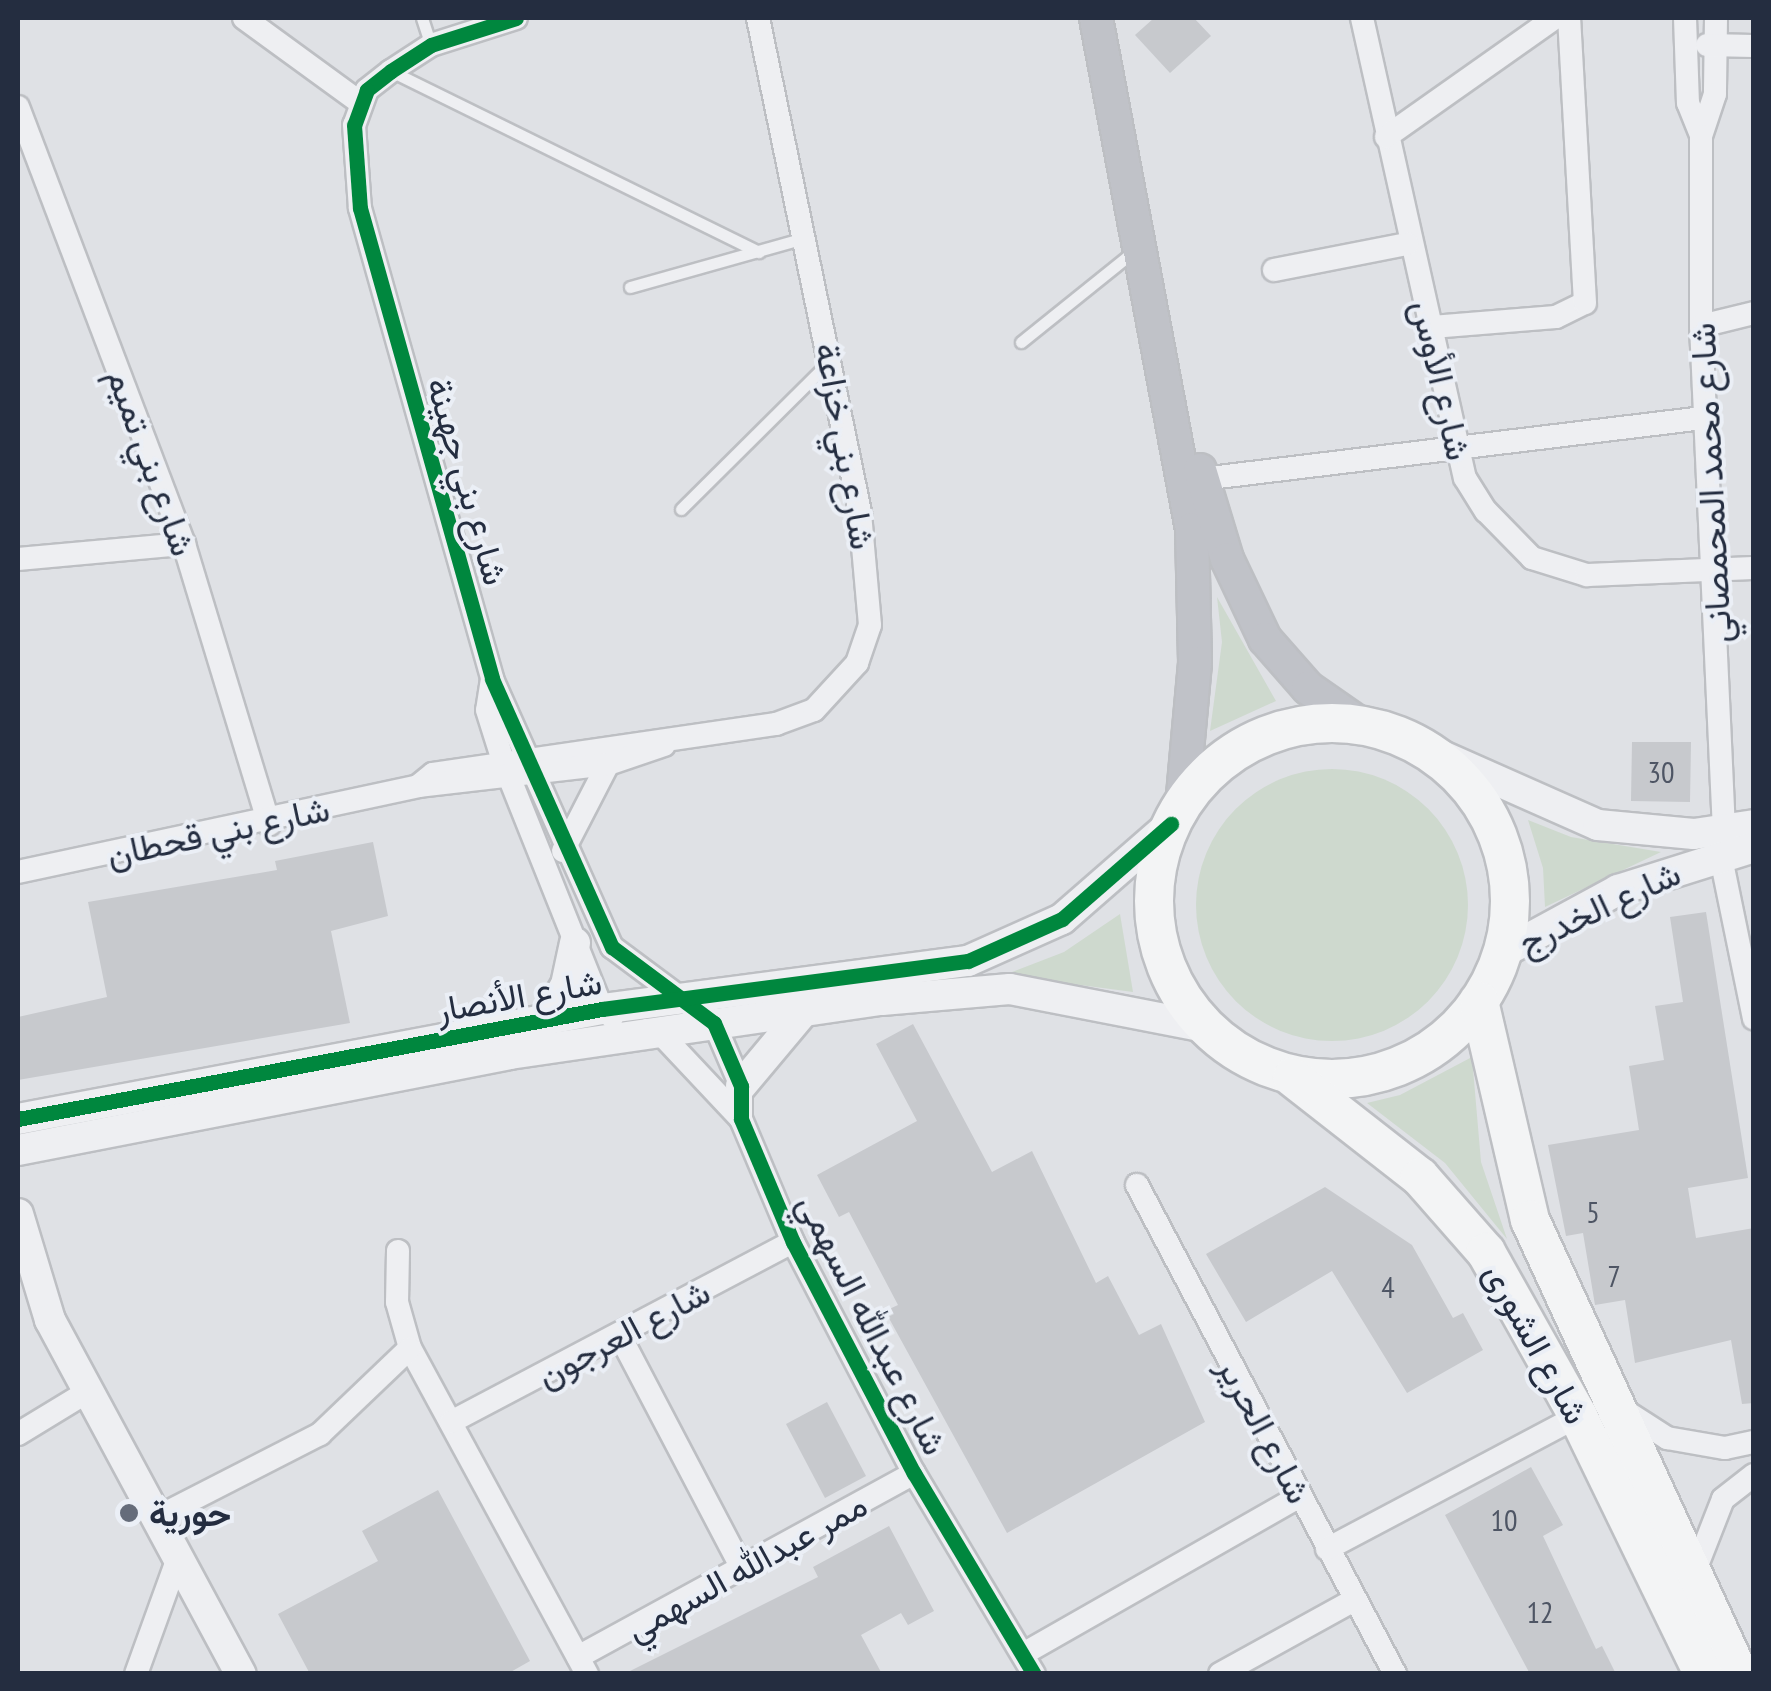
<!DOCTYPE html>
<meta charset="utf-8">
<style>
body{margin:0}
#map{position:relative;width:1771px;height:1691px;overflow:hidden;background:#dfe1e5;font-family:"PT Sans Narrow",Vazirmatn,sans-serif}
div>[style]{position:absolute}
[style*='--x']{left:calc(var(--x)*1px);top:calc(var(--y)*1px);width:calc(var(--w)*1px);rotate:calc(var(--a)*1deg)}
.green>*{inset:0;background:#ced9ce}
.round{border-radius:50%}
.building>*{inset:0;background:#c7c9cd}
.roads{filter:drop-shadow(2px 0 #bdbfc3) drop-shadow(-2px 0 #bdbfc3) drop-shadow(0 2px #bdbfc3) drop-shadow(0 -2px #bdbfc3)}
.service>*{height:11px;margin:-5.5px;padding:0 5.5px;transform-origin:5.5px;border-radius:5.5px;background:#eeeff2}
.minor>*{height:22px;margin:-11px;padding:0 11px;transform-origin:11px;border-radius:11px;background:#eeeff2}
.tertiary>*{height:30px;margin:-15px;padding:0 15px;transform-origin:15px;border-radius:15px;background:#eeeff2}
.secondary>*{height:32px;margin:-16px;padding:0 16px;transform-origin:16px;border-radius:16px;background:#c0c2c8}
.primary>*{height:38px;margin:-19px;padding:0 19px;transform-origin:19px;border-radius:19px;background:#f3f4f5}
.primary>.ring{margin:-19px;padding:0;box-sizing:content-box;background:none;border:38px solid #f3f4f5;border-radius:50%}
.cycleway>*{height:15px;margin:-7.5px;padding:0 7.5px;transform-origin:7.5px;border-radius:7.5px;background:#00873e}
.dots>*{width:28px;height:28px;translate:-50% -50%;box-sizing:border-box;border:5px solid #ebeff6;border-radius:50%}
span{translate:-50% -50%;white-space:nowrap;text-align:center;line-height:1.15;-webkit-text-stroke:8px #ebeff6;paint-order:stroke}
.number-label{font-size:30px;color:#4e5564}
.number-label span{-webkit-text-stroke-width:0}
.street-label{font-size:35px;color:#242d40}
.poi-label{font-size:35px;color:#242d40;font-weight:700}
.left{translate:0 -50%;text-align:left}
.frame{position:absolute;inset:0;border:20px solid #242d40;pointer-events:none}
</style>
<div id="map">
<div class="green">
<i style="clip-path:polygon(1217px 597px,1276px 701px,1210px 731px,1222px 642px)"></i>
<i class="round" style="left:1196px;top:769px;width:272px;height:272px"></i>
<i style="clip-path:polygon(1528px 820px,1571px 837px,1661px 852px,1545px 907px,1543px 868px)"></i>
<i style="clip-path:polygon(1120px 914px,1133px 992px,1004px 975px,1064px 952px)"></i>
<i style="clip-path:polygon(1472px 1057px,1481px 1162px,1507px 1239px,1445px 1163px,1367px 1103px,1400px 1095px)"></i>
</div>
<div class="building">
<i style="clip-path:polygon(1154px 18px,1194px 18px,1211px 36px,1170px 73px,1135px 35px)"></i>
<i style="clip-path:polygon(1632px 742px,1691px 742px,1690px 802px,1631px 801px)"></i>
<i style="clip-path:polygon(373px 842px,388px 916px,331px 931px,350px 1023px,18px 1080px,18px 1017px,107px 997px,88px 902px,277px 870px,275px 861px)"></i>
<i style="clip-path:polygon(1706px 912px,1748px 1178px,1688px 1188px,1696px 1238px,1754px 1228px,1754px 1403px,1742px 1404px,1731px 1340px,1635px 1363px,1625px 1300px,1595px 1305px,1583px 1233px,1566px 1236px,1548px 1145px,1639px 1130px,1629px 1066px,1664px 1060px,1655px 1006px,1683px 1002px,1670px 917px)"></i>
<i style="clip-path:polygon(913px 1024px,992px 1172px,1032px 1151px,1096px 1283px,1108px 1276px,1139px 1335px,1161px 1324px,1205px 1422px,1007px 1533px,885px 1311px,898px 1305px,849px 1212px,839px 1217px,817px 1175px,917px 1121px,876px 1044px)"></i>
<i style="clip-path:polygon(1325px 1187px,1412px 1245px,1453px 1318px,1463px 1313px,1483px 1350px,1407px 1393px,1332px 1271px,1246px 1322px,1206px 1254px)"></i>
<i style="clip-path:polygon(827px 1402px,866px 1476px,825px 1498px,786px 1424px)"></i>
<i style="clip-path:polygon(1531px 1467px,1563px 1525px,1543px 1536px,1596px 1649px,1602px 1646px,1616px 1674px,1530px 1674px,1445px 1515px)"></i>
<i style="clip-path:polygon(438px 1490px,530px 1661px,507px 1674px,310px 1674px,278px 1614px,378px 1561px,362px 1531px)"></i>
<i style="clip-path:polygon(889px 1526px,934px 1611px,908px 1625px,901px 1613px,861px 1635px,882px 1674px,624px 1674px,818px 1577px,813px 1567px)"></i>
</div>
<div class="roads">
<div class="service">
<i style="--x:422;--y:18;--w:28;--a:72"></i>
<i style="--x:391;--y:71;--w:410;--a:26.2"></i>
<i style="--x:630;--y:287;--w:181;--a:-15.7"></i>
<i style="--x:1021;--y:342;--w:145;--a:-38.8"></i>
<i style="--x:681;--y:509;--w:206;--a:-44.8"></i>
</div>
<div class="minor">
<i style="--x:244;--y:18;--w:142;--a:36.1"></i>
<i style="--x:516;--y:18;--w:89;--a:162.4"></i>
<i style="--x:431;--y:45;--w:48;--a:147"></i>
<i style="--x:391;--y:71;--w:31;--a:142"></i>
<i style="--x:367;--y:90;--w:37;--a:110"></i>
<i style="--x:354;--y:125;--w:83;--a:85.9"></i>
<i style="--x:360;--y:208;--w:489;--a:74.3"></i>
<i style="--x:492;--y:679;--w:294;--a:65.9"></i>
<i style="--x:612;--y:947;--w:127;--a:36.7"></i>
<i style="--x:714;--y:1023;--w:69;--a:66.8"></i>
<i style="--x:741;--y:1086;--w:33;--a:90"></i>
<i style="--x:741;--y:1119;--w:134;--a:67.1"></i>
<i style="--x:793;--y:1242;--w:261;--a:62.4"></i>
<i style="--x:914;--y:1473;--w:234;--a:59.2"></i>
<i style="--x:1362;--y:18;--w:471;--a:77.4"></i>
<i style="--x:1465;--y:478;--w:39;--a:58"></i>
<i style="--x:1486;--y:511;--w:66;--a:45.6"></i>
<i style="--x:1532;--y:558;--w:58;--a:17.2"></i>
<i style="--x:1587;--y:575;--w:167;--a:-2.4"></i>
<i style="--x:1685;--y:18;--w:85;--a:88"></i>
<i style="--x:1688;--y:103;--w:35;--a:68"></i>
<i style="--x:1716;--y:18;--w:76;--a:90.8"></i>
<i style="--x:1715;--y:94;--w:44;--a:108.4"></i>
<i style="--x:1701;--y:136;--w:190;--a:90"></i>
<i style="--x:1701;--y:326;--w:505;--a:87.39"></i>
<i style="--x:1707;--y:45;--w:47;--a:1.2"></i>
<i style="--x:18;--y:107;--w:467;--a:69.2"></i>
<i style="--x:184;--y:544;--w:293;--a:73.1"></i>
<i style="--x:1386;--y:137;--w:207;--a:-35.2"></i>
<i style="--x:1274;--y:270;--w:136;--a:-11.1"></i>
<i style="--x:1701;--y:326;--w:55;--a:-13.8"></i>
<i style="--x:1432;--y:327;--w:124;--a:-4.6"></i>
<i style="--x:1556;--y:317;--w:32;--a:-26"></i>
<i style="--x:1585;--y:303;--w:285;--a:-93.2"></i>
<i style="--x:1202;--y:479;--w:505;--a:-6.94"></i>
<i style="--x:18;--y:559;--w:167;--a:-5.2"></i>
<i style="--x:492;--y:679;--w:31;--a:99"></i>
<i style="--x:487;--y:710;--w:57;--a:72.5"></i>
<i style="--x:504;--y:764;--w:264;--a:68.2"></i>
<i style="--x:602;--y:1009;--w:13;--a:39"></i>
<i style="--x:418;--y:786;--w:19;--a:-39"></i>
<i style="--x:433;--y:774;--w:347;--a:-8.3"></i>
<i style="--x:776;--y:724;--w:40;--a:-20.2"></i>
<i style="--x:814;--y:710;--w:64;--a:-47.5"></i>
<i style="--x:857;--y:663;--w:40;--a:-71.1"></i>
<i style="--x:870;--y:625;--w:113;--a:-95.1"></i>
<i style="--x:860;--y:512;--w:504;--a:-101.67"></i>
<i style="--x:563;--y:851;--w:98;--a:-62.7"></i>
<i style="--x:1720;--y:853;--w:169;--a:78.4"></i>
<i style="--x:18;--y:872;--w:409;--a:-12.1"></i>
<i style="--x:418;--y:786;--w:191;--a:-6.6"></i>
<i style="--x:608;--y:764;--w:59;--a:-18.7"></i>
<i style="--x:647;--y:1030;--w:16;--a:18"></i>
<i style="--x:662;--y:1035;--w:115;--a:46.8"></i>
<i style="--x:1137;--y:1185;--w:553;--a:62.18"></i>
<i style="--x:398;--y:1251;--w:51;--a:91.1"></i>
<i style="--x:397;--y:1302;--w:48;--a:74.2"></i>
<i style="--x:410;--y:1348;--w:371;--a:61.5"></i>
<i style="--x:620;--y:1336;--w:264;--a:62.3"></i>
<i style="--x:1622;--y:1409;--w:54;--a:32.8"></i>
<i style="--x:1667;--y:1438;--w:59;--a:9.8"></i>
<i style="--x:1725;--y:1448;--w:30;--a:-12"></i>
<i style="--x:451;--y:1422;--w:386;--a:-27.8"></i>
<i style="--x:18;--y:1434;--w:81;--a:-31.3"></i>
<i style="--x:158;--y:1517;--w:182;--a:-27.1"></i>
<i style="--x:320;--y:1434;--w:124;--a:-43.7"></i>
<i style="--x:1327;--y:1549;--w:284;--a:-27.9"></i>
<i style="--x:1694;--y:1573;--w:79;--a:-68.6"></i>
<i style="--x:1723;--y:1499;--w:39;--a:-38"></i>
<i style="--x:1023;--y:1654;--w:319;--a:-29.7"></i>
<i style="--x:578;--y:1657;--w:383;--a:-28.7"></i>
<i style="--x:136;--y:1674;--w:127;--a:-70.1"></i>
<i style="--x:1220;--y:1674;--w:153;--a:-28.9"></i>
</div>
<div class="tertiary">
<i style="--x:1424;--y:748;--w:190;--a:23.9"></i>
<i style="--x:1598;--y:825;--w:96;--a:5.4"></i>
<i style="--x:1694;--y:834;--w:61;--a:-8.5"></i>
<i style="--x:1502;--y:953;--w:132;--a:-28.5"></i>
<i style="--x:1618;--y:890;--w:143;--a:-17.5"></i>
<i style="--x:544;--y:1021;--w:42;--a:-58.6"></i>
<i style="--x:566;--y:985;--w:43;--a:-77.9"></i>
<i style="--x:741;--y:1086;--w:95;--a:-50.1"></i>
<i style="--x:18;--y:1119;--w:594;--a:-10.67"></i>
<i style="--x:602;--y:1009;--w:369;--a:-7.5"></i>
<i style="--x:968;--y:961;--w:103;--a:-24.1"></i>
<i style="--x:1062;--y:919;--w:145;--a:-41.1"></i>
<i style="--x:18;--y:1150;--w:501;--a:-11.04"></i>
<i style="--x:510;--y:1054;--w:376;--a:-8.3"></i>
<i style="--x:882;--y:1000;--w:128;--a:-4.9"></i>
<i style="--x:1010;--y:989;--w:199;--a:11"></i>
<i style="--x:18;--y:1214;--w:111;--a:73.2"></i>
<i style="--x:50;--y:1320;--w:402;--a:61.7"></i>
</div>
<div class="secondary">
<i style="--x:1096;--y:18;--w:520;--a:79.36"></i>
<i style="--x:1192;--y:529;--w:134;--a:88.7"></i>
<i style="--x:1195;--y:663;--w:143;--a:95.2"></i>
<i style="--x:1200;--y:470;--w:93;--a:73.1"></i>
<i style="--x:1227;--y:559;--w:89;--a:64.6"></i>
<i style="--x:1265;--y:639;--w:65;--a:48.7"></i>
<i style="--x:1308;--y:688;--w:63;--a:34.7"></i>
</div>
<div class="primary">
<i class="ring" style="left:1154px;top:723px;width:318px;height:318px"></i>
<i style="--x:1479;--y:1001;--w:225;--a:76.9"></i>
<i style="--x:1530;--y:1220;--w:500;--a:65.3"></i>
<i style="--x:1292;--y:1077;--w:162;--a:38"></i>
<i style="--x:1420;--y:1177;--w:100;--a:48.7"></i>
<i style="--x:1486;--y:1252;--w:188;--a:60.7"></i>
<i style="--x:1578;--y:1416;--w:287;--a:64.1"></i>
</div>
</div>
<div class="cycleway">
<i style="--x:516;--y:18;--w:89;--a:162.4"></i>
<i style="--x:431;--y:45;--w:48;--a:147"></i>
<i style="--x:391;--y:71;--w:31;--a:142"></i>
<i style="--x:367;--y:90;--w:37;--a:110"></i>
<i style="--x:354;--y:125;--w:83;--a:85.9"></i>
<i style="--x:360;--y:208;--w:489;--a:74.3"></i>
<i style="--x:492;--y:679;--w:294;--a:65.9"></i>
<i style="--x:612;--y:947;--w:127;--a:36.7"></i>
<i style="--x:714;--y:1023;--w:69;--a:66.8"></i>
<i style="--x:741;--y:1086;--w:33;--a:90"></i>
<i style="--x:741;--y:1119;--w:134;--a:67.1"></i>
<i style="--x:793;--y:1242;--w:261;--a:62.4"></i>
<i style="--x:914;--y:1473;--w:234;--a:59.2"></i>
<i style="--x:18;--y:1119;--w:594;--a:-10.67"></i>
<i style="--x:602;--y:1009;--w:369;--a:-7.5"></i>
<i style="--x:968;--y:961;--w:103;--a:-24.1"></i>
<i style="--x:1062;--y:919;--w:145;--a:-41.1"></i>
</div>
<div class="dots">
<i style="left:129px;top:1513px;background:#656c7a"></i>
</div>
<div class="number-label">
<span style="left:1661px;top:772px">30</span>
<span style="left:1593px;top:1212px">5</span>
<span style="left:1614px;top:1276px">7</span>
<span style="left:1388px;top:1287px">4</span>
<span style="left:1504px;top:1520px">10</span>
<span style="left:1540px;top:1612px">12</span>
</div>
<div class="street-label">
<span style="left:1442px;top:380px;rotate:77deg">شارع الأوس</span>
<span style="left:846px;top:446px;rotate:80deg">شارع بني خزاعة</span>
<span style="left:152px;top:462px;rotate:70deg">شارع بني تميم</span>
<span style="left:468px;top:481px;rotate:74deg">شارع بني جهينة</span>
<span style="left:1710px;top:483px;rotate:-93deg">شارع محمد المحمصاني</span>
<span style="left:218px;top:831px;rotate:-12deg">شارع بني قحطان</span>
<span style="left:1599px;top:907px;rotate:-25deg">شارع الخدرج</span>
<span style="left:519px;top:995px;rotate:-10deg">شارع الأنصار</span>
<span style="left:873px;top:1324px;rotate:63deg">شارع عبدالله السهمي</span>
<span style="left:623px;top:1333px;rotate:-28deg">شارع العرجون</span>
<span style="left:1537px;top:1343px;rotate:61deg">شارع الشورى</span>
<span style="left:1265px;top:1430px;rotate:62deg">شارع الحرير</span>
<span style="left:746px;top:1566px;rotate:-29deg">ممر عبدالله السهمي</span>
</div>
<div class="poi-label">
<span class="left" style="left:149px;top:1513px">حورية</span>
</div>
<div class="frame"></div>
</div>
